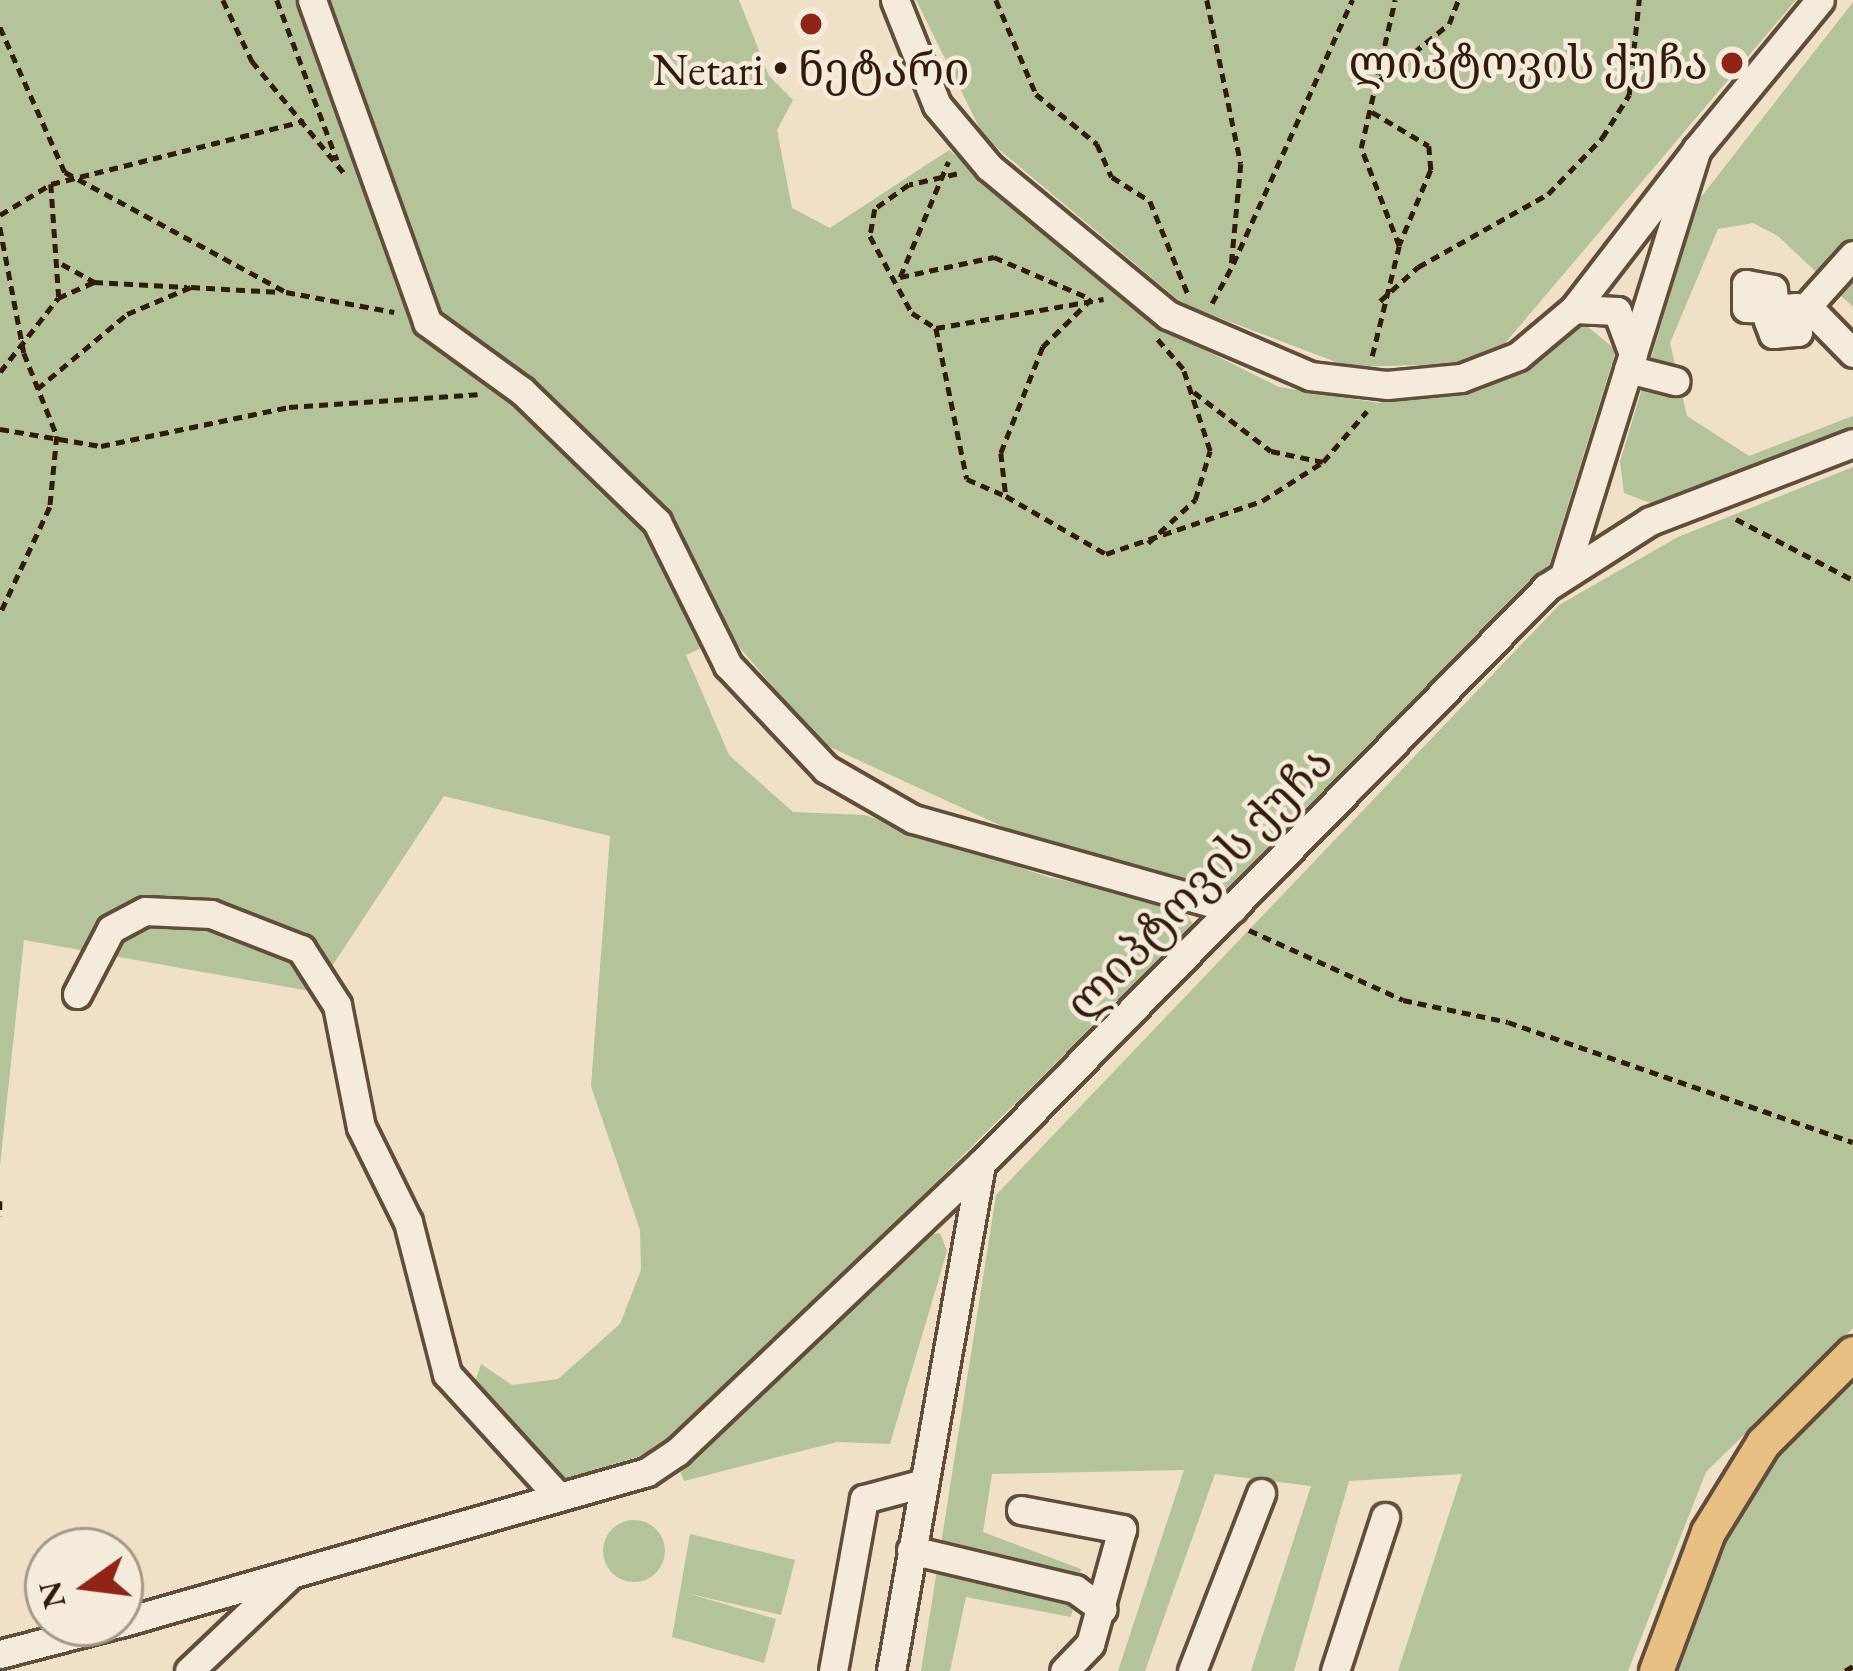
<!DOCTYPE html>
<meta charset="utf-8">
<style>
body{margin:0}
#map{position:relative;width:1853px;height:1671px;overflow:hidden;background:#f0e0c8;font-family:"EB Garamond","Noto Serif Georgian",serif}
div>[style]{position:absolute}
[style*='--x']{left:calc(var(--x)*1px);top:calc(var(--y)*1px);width:calc(var(--w)*1px);rotate:calc(var(--a)*1deg)}
.green>*{inset:0;background:#b4c39a}
.round{border-radius:50%}
.path>*{height:4.5px;margin-top:-2.25px;transform-origin:0;background:repeating-linear-gradient(90deg,#331b0c 0 9px,transparent 0 15px)}
.roads{filter:drop-shadow(3px 0 #624c3b) drop-shadow(-3px 0 #624c3b) drop-shadow(0 3px #624c3b) drop-shadow(0 -3px #624c3b)}
.minor>*{height:27px;margin:-13.5px;padding:0 13.5px;transform-origin:13.5px;border-radius:13.5px;background:#f5ebdb}
.major>*{height:33px;margin:-16.5px;padding:0 16.5px;transform-origin:16.5px;border-radius:16.5px;background:#e8c084}
.dots>*{width:33px;height:33px;translate:-50% -50%;box-sizing:border-box;border:6px solid #f5ebdb;border-radius:50%}
span{translate:-50% -50%;white-space:nowrap;text-align:center;line-height:1.15;-webkit-text-stroke:9px #f5ebdb;paint-order:stroke}
.poi-label{font-size:45px;color:#331b0c}
.right{translate:-100% -50%;text-align:right}
.street-label{font-size:45px;color:#331b0c}
.north{position:absolute;left:24px;top:1527px;width:120px;height:120px;box-sizing:border-box;background:#f5ebdb;border:3px solid #a79888;border-radius:50%;rotate:256deg;font-size:33px;font-weight:700;line-height:48px;text-align:center;color:#331b0c}
.north::after{content:'';display:block;margin:auto;width:42px;height:54px;background:#8f2418;clip-path:polygon(50% 0,100% 100%,50% 72%,0 100%)}
</style>
<div id="map">
<div class="green">
<i style="clip-path:polygon(0 0,739px 0,769px 76px,793px 100px,777px 130px,792px 208px,830px 228px,949px 150px,1164px 330px,1279px 387px,1379px 403px,1523px 368px,1582px 322px,1616px 350px,1549px 566px,1236px 891px,1065px 855px,821px 743px,729px 635px,686px 655px,729px 755px,793px 812px,865px 815px,1048px 877px,1181px 905px,1194px 926px,669px 1447px,562px 1480px,474px 1386px,481px 1364px,512px 1385px,558px 1379px,620px 1324px,641px 1270px,640px 1230px,591px 1086px,610px 836px,444px 796px,315px 992px,24px 940px,0 1166px)"></i>
<i style="clip-path:polygon(916px 0,1796px 0,1501px 348px,1455px 364px,1349px 367px,1183px 304px,984px 137px)"></i>
<i style="clip-path:polygon(1853px 2px,1853px 307px,1778px 236px,1753px 223px,1718px 229px,1670px 343px,1687px 416px,1749px 456px,1853px 416px,1853px 427px,1653px 504px,1624px 493px,1620px 462px,1698px 201px)"></i>
<i style="clip-path:polygon(1853px 467px,1853px 1328px,1706px 1472px,1628px 1671px,1398px 1671px,1462px 1474px,1349px 1481px,1294px 1671px,1251px 1671px,1311px 1486px,1215px 1474px,1145px 1671px,1118px 1671px,1184px 1470px,992px 1474px,983px 1532px,1081px 1569px,1071px 1617px,966px 1597px,950px 1671px,921px 1671px,996px 1195px,1559px 605px,1678px 537px)"></i>
<i style="clip-path:polygon(940px 1233px,947px 1251px,890px 1444px,837px 1442px,684px 1481px,680px 1471px,786px 1361px,918px 1236px)"></i>
<i style="clip-path:polygon(1853px 1384px,1853px 1671px,1672px 1671px,1708px 1575px,1774px 1460px)"></i>
<i class="round" style="left:603px;top:1520px;width:62px;height:62px"></i>
<i style="clip-path:polygon(690px 1534px,795px 1560px,781px 1615px,686px 1593px,776px 1619px,764px 1663px,672px 1637px)"></i>
</div>
<div class="path">
<i style="--x:223;--y:0;--w:68;--a:64.6"></i>
<i style="--x:252;--y:61;--w:145;--a:50.6"></i>
<i style="--x:277;--y:0;--w:171;--a:69.4"></i>
<i style="--x:996;--y:0;--w:102;--a:66.9"></i>
<i style="--x:1036;--y:94;--w:79;--a:39.3"></i>
<i style="--x:1097;--y:144;--w:36;--a:66"></i>
<i style="--x:1112;--y:177;--w:45;--a:32.3"></i>
<i style="--x:1150;--y:201;--w:100;--a:67.8"></i>
<i style="--x:1207;--y:0;--w:167;--a:78.3"></i>
<i style="--x:1241;--y:164;--w:105;--a:95.4"></i>
<i style="--x:1231;--y:269;--w:44;--a:118.3"></i>
<i style="--x:0;--y:27;--w:159;--a:65.9"></i>
<i style="--x:65;--y:172;--w:251;--a:28.5"></i>
<i style="--x:286;--y:292;--w:110;--a:10.5"></i>
<i style="--x:1379;--y:81;--w:90;--a:-39.2"></i>
<i style="--x:1449;--y:24;--w:26;--a:-69"></i>
<i style="--x:1372;--y:112;--w:66;--a:30.8"></i>
<i style="--x:1429;--y:146;--w:24;--a:85"></i>
<i style="--x:1431;--y:170;--w:82;--a:112.8"></i>
<i style="--x:957;--y:174;--w:49;--a:167.1"></i>
<i style="--x:909;--y:185;--w:42;--a:144.8"></i>
<i style="--x:875;--y:209;--w:27;--a:100"></i>
<i style="--x:870;--y:236;--w:88;--a:61.4"></i>
<i style="--x:912;--y:313;--w:28;--a:32"></i>
<i style="--x:936;--y:328;--w:170;--a:-9.8"></i>
<i style="--x:51;--y:184;--w:113;--a:86"></i>
<i style="--x:0;--y:215;--w:60;--a:-31.3"></i>
<i style="--x:51;--y:184;--w:261;--a:-14"></i>
<i style="--x:0;--y:227;--w:128;--a:79.2"></i>
<i style="--x:24;--y:353;--w:89;--a:68.3"></i>
<i style="--x:57;--y:436;--w:71;--a:95.6"></i>
<i style="--x:50;--y:507;--w:118;--a:115"></i>
<i style="--x:62;--y:264;--w:37;--a:29"></i>
<i style="--x:1233;--y:264;--w:290;--a:-65.7"></i>
<i style="--x:900;--y:277;--w:96;--a:-12"></i>
<i style="--x:994;--y:257;--w:101;--a:23.3"></i>
<i style="--x:900;--y:277;--w:125;--a:-67.3"></i>
<i style="--x:1092;--y:299;--w:69;--a:135.6"></i>
<i style="--x:1043;--y:347;--w:114;--a:111.6"></i>
<i style="--x:1001;--y:453;--w:43;--a:83.4"></i>
<i style="--x:1006;--y:496;--w:116;--a:30.1"></i>
<i style="--x:1106;--y:554;--w:165;--a:-18.8"></i>
<i style="--x:1262;--y:501;--w:72;--a:-32.6"></i>
<i style="--x:1323;--y:462;--w:67;--a:-49.2"></i>
<i style="--x:1380;--y:301;--w:51;--a:-41.8"></i>
<i style="--x:1418;--y:267;--w:149;--a:-29.3"></i>
<i style="--x:1548;--y:194;--w:78;--a:-46"></i>
<i style="--x:1602;--y:138;--w:51;--a:-57.9"></i>
<i style="--x:1629;--y:95;--w:96;--a:-84"></i>
<i style="--x:936;--y:328;--w:154;--a:78.4"></i>
<i style="--x:967;--y:479;--w:43;--a:23.6"></i>
<i style="--x:1372;--y:356;--w:113;--a:-76.2"></i>
<i style="--x:1399;--y:246;--w:105;--a:-111.2"></i>
<i style="--x:1361;--y:148;--w:152;--a:-77.1"></i>
<i style="--x:0;--y:372;--w:94;--a:-51.9"></i>
<i style="--x:58;--y:298;--w:39;--a:-24"></i>
<i style="--x:94;--y:282;--w:93;--a:3.1"></i>
<i style="--x:37;--y:389;--w:117;--a:-39.8"></i>
<i style="--x:127;--y:314;--w:69;--a:-22.9"></i>
<i style="--x:191;--y:287;--w:90;--a:3.2"></i>
<i style="--x:1194;--y:392;--w:97;--a:37.5"></i>
<i style="--x:1271;--y:451;--w:53;--a:11.9"></i>
<i style="--x:0;--y:429;--w:102;--a:9.6"></i>
<i style="--x:101;--y:446;--w:192;--a:-11.7"></i>
<i style="--x:289;--y:407;--w:189;--a:-3.9"></i>
<i style="--x:1736;--y:519;--w:132;--a:27.5"></i>
<i style="--x:1148;--y:543;--w:64;--a:-42.5"></i>
<i style="--x:1195;--y:500;--w:51;--a:-73"></i>
<i style="--x:1210;--y:451;--w:86;--a:-108.2"></i>
<i style="--x:1183;--y:369;--w:40;--a:-131"></i>
<i style="--x:1249;--y:930;--w:169;--a:24.4"></i>
<i style="--x:1403;--y:1000;--w:107;--a:11.8"></i>
<i style="--x:1508;--y:1022;--w:365;--a:19.2"></i>
<i style="--x:0;--y:1201;--w:15;--a:90"></i>
<i style="--x:1845;--y:1671;--w:9;--a:-32"></i>
</div>
<div class="roads">
<div class="minor">
<i style="--x:312;--y:0;--w:342;--a:70.3"></i>
<i style="--x:427;--y:322;--w:117;--a:36"></i>
<i style="--x:522;--y:391;--w:188;--a:44.1"></i>
<i style="--x:657;--y:522;--w:160;--a:63.6"></i>
<i style="--x:728;--y:665;--w:143;--a:46.7"></i>
<i style="--x:826;--y:769;--w:100;--a:29.9"></i>
<i style="--x:913;--y:819;--w:332;--a:15.7"></i>
<i style="--x:895;--y:0;--w:113;--a:68.2"></i>
<i style="--x:937;--y:105;--w:81;--a:50"></i>
<i style="--x:989;--y:167;--w:232;--a:39.6"></i>
<i style="--x:1168;--y:315;--w:155;--a:23.2"></i>
<i style="--x:1310;--y:376;--w:78;--a:6.7"></i>
<i style="--x:1387;--y:385;--w:74;--a:-5.4"></i>
<i style="--x:1461;--y:378;--w:61;--a:-21.1"></i>
<i style="--x:1518;--y:356;--w:73;--a:-40"></i>
<i style="--x:1574;--y:309;--w:202;--a:-52.4"></i>
<i style="--x:1574;--y:309;--w:43;--a:2.7"></i>
<i style="--x:1617;--y:311;--w:46;--a:69.6"></i>
<i style="--x:1771;--y:309;--w:25;--a:-178"></i>
<i style="--x:1746;--y:308;--w:24;--a:-90"></i>
<i style="--x:1746;--y:284;--w:27;--a:10"></i>
<i style="--x:1773;--y:289;--w:12;--a:85"></i>
<i style="--x:1774;--y:301;--w:9;--a:111"></i>
<i style="--x:1771;--y:309;--w:12;--a:104"></i>
<i style="--x:1768;--y:321;--w:14;--a:69"></i>
<i style="--x:1773;--y:334;--w:25;--a:-5"></i>
<i style="--x:1798;--y:332;--w:25;--a:-95"></i>
<i style="--x:1796;--y:307;--w:25;--a:175"></i>
<i style="--x:1811;--y:310;--w:60;--a:45.7"></i>
<i style="--x:1801;--y:313;--w:78;--a:-48.1"></i>
<i style="--x:1628;--y:369;--w:49;--a:14.3"></i>
<i style="--x:1565;--y:572;--w:443;--a:-72.7"></i>
<i style="--x:1697;--y:149;--w:193;--a:-50.5"></i>
<i style="--x:77;--y:994;--w:73;--a:-62.4"></i>
<i style="--x:111;--y:929;--w:38;--a:-28"></i>
<i style="--x:145;--y:911;--w:66;--a:2.6"></i>
<i style="--x:211;--y:914;--w:97;--a:21.3"></i>
<i style="--x:301;--y:949;--w:67;--a:57.3"></i>
<i style="--x:337;--y:1005;--w:124;--a:78.9"></i>
<i style="--x:361;--y:1127;--w:106;--a:63.7"></i>
<i style="--x:408;--y:1222;--w:157;--a:75.6"></i>
<i style="--x:447;--y:1374;--w:166;--a:47.7"></i>
<i style="--x:1021;--y:1510;--w:103;--a:10.7"></i>
<i style="--x:1122;--y:1529;--w:119;--a:105.5"></i>
<i style="--x:1090;--y:1644;--w:37;--a:134"></i>
<i style="--x:911;--y:1550;--w:169;--a:13.4"></i>
<i style="--x:1075;--y:1589;--w:34;--a:36"></i>
<i style="--x:120;--y:1623;--w:548;--a:-15.99"></i>
<i style="--x:647;--y:1472;--w:36;--a:-34"></i>
<i style="--x:677;--y:1452;--w:419;--a:-43.5"></i>
<i style="--x:981;--y:1164;--w:808;--a:-45.55"></i>
<i style="--x:1547;--y:587;--w:122;--a:-32.7"></i>
<i style="--x:1650;--y:521;--w:217;--a:-21"></i>
<i style="--x:0;--y:1654;--w:123;--a:-14.6"></i>
<i style="--x:189;--y:1671;--w:134;--a:-43.5"></i>
<i style="--x:833;--y:1671;--w:175;--a:-79.8"></i>
<i style="--x:864;--y:1499;--w:58;--a:-15"></i>
<i style="--x:891;--y:1671;--w:515;--a:-79.93"></i>
<i style="--x:1192;--y:1671;--w:191;--a:-68.8"></i>
<i style="--x:1335;--y:1671;--w:162;--a:-72"></i>
</div>
<div class="major">
<i style="--x:1656;--y:1671;--w:148;--a:-69.5"></i>
<i style="--x:1708;--y:1532;--w:105;--a:-58.3"></i>
<i style="--x:1763;--y:1443;--w:127;--a:-45"></i>
</div>
</div>
<div class="dots">
<i style="left:811px;top:24px;background:#8f2418"></i>
<i style="left:1732px;top:63px;background:#8f2418"></i>
</div>
<div class="poi-label">
<span class="right" style="left:1708px;top:63px">ლიპტოვის ქუჩა</span>
<span style="left:811px;top:70px">Netari • ნეტარი</span>
</div>
<div class="street-label">
<span style="left:1199px;top:883px;rotate:-46deg">ლიპტოვის ქუჩა</span>
</div>
<div class="north">N</div>
</div>
